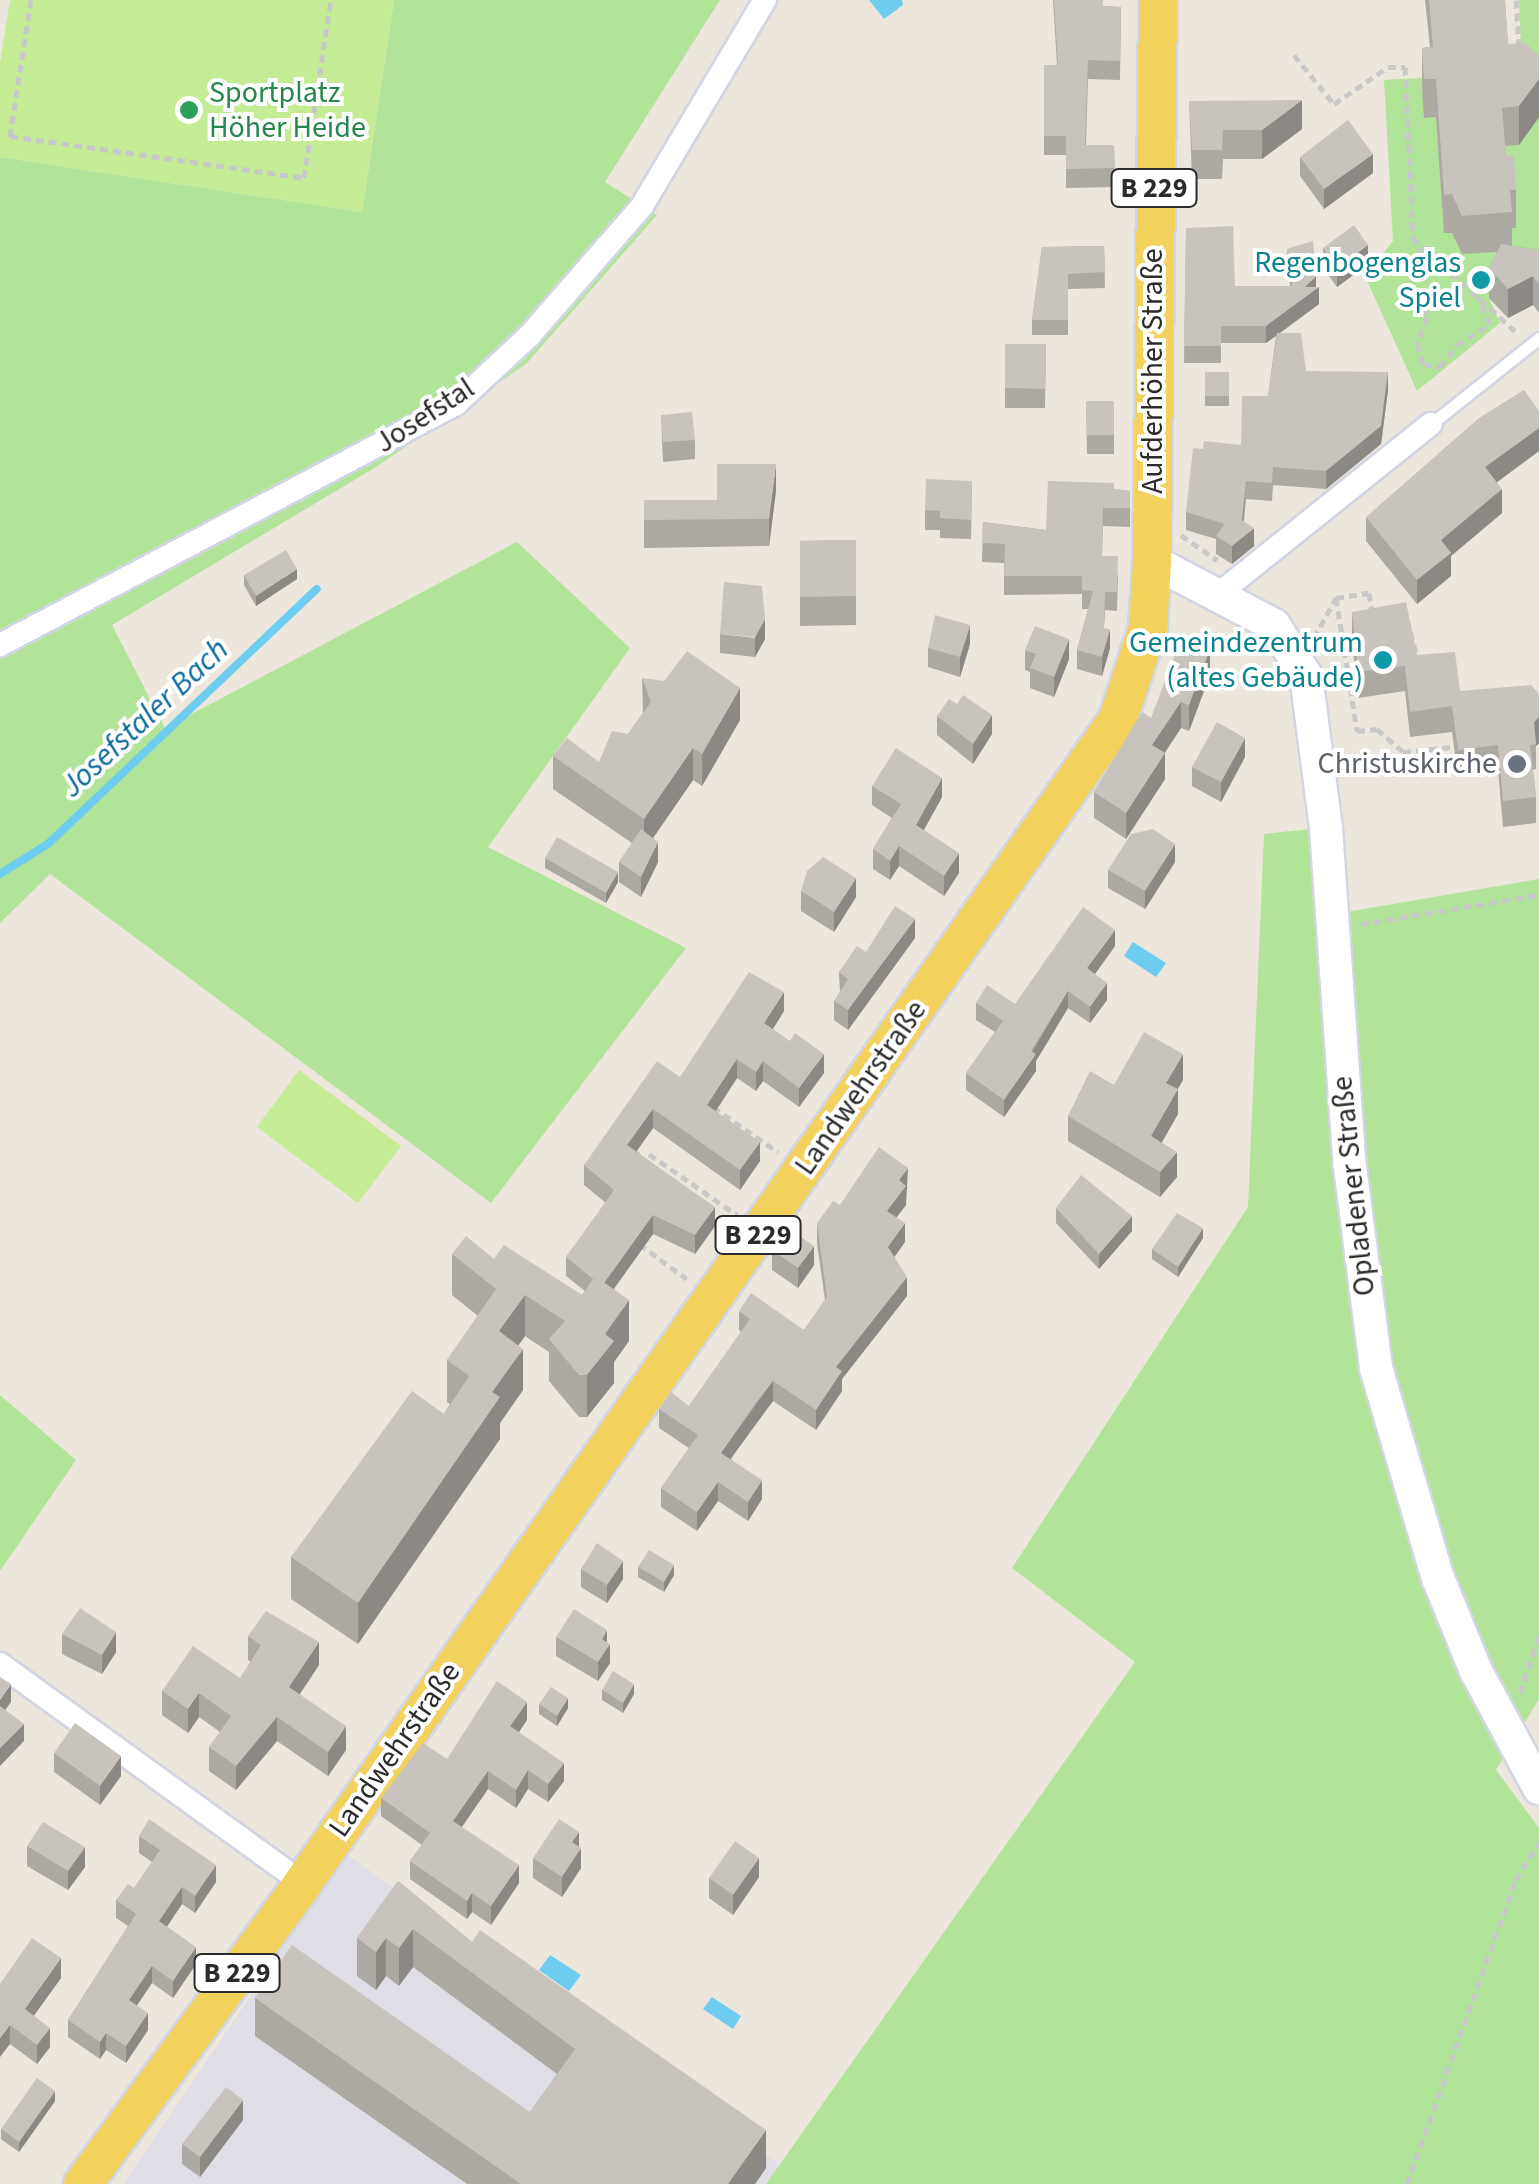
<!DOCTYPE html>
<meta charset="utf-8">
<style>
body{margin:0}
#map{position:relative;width:1539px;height:2184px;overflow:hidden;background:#ede6dc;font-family:"Source Sans 3",sans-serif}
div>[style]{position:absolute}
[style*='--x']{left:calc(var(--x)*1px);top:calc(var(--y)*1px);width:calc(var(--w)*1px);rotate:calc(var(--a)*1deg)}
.industrial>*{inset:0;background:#dfdde5}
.green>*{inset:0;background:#b1e498}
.pitch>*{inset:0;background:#c5eb94}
.water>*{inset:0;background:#6eccf0}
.stream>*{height:8px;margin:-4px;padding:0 4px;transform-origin:4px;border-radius:4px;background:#6eccf0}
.path>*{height:5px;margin-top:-2.5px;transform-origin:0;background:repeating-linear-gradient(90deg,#c8c8c8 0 8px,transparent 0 13px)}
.roads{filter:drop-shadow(2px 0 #d2d5e3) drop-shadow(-2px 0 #d2d5e3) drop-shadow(0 2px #d2d5e3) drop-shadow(0 -2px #d2d5e3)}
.lane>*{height:11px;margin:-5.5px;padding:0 5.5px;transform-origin:5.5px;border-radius:5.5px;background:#fff}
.street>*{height:22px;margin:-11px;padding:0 11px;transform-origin:11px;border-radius:11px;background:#fff}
.secondary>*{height:32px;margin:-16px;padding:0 16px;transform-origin:16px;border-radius:16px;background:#fff}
.primary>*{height:38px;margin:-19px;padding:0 19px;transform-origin:19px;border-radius:19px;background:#f2d15c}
.wall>*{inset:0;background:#aca8a2}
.shaded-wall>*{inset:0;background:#8c8884}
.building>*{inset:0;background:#c8c3bc}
.dots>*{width:28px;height:28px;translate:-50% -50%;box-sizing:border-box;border:5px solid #fff;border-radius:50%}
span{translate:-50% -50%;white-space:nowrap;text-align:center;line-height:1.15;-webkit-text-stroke:8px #fff;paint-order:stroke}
.shield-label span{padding:2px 8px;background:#fff;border:2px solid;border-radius:8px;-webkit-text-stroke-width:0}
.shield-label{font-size:28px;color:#2b2b2b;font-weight:700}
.leisure-label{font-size:30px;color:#27864d}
.left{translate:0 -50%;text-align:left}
.culture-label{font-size:30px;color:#0d838f}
.right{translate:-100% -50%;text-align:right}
.street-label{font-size:30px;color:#2b2b2b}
.worship-label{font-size:30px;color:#5b616d}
.water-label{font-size:32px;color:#0c6a9d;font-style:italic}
</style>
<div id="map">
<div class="industrial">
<i style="clip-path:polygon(346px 1854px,780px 2165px,766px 2184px,124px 2184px)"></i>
</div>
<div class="green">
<i style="clip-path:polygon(394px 0,720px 0,605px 182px,657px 215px,526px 364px,376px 467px,112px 625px,165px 728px,517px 542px,630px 648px,488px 847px,686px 948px,491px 1203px,50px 874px,0 923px,0 157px,362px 212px)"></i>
<i style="clip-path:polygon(1519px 0,1539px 0,1539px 269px,1489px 298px,1500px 323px,1417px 391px,1365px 276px,1393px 241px,1384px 80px,1522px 72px)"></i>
<i style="clip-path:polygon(1311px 829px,1317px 917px,1539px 879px,1539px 1699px,1496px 1770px,1539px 1828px,1539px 2184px,766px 2184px,1135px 1662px,1012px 1568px,1248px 1207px,1264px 834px)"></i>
<i style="clip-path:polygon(0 1395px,76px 1460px,0 1571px)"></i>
</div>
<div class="pitch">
<i style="clip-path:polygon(10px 0,394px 0,362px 212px,0 157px,0 63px)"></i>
<i style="clip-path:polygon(299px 1070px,401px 1146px,358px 1203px,257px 1127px)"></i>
</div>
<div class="water">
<i style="clip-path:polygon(869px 0,902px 0,903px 5px,884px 19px)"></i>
<i style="clip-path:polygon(1133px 942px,1166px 963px,1156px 977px,1124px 956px)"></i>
<i style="clip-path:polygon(550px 1955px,581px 1975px,569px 1991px,539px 1970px)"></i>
<i style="clip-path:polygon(712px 1997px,741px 2016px,733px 2029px,703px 2009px)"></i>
</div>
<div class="stream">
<i style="--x:0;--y:874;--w:58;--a:-32.3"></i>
<i style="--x:49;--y:843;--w:369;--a:-43.5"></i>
</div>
<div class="path">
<i style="--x:31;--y:0;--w:138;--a:98.8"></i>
<i style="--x:10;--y:136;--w:297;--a:8.1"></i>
<i style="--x:304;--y:178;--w:180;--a:-81.4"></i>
<i style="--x:1516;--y:0;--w:47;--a:86.3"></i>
<i style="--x:1294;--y:55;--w:63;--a:50.8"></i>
<i style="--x:1334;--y:104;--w:65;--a:-34.4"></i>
<i style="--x:1388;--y:67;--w:17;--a:0"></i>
<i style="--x:1405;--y:67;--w:171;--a:87.3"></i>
<i style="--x:1413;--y:238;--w:139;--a:42.4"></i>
<i style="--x:1420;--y:248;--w:37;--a:106"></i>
<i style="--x:1410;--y:284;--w:37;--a:63"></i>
<i style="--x:1427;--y:317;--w:29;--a:110"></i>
<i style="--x:1417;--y:344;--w:21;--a:73"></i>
<i style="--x:1423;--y:364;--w:17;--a:10"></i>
<i style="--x:1440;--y:367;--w:28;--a:-52"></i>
<i style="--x:1457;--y:345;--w:39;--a:-32"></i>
<i style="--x:1490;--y:324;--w:30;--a:-113"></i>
<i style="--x:1181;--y:535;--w:44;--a:34.8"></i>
<i style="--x:1336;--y:598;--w:33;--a:-9"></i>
<i style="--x:1369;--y:593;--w:19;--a:81"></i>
<i style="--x:1407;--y:619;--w:42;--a:75"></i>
<i style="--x:1314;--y:638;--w:46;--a:-61.2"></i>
<i style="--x:1336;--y:598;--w:135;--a:81"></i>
<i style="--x:1357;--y:731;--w:20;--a:-6"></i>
<i style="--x:1377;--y:729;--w:35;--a:41"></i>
<i style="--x:1403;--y:752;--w:58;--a:-5.9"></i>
<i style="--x:1361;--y:924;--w:180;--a:-9.3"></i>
<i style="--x:713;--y:1107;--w:79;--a:34.7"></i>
<i style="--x:649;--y:1154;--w:107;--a:34.7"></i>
<i style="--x:639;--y:1244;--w:59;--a:36.1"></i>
<i style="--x:1520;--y:1693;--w:60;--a:-71.6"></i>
<i style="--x:1407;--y:2184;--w:323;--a:-70.3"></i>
<i style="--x:1516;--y:1880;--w:44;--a:-58.8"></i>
</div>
<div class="roads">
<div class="lane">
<i style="--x:1431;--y:424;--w:138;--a:-38.5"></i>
</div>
<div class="street">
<i style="--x:1221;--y:592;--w:269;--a:-38.7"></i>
<i style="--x:0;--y:645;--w:516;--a:-27.86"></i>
<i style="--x:456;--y:404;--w:101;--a:-43"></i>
<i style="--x:530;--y:335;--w:171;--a:-49"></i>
<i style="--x:642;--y:206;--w:240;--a:-59.2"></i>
<i style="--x:0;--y:1664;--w:374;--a:35.9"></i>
</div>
<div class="secondary">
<i style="--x:1152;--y:561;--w:138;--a:27.7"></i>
<i style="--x:1274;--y:625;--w:60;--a:57.9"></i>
<i style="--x:1306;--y:676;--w:153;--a:82.5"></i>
<i style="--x:1326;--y:828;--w:340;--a:86"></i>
<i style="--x:1350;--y:1167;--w:203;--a:82.6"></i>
<i style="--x:1376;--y:1368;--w:219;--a:73.6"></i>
<i style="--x:1438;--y:1578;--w:100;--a:67.8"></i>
<i style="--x:1476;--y:1671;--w:133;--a:61.7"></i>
</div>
<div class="primary">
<i style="--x:83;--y:2184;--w:373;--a:-53.8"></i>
<i style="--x:303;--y:1883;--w:1421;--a:-55"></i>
<i style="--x:1118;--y:719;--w:96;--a:-71.8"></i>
<i style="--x:1148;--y:628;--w:67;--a:-86.6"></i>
<i style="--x:1152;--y:561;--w:561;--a:-89.39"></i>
</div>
</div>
<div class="wall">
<i style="clip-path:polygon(1053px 0,1103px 0,1103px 6px,1121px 7px,1120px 80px,1088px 79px,1086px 145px,1114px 145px,1115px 187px,1066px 188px,1066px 155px,1044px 155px,1044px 65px,1057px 65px)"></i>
<i style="clip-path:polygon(1425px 0,1505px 0,1508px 44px,1539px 55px,1539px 117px,1519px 145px,1505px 146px,1506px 156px,1516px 190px,1516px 228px,1512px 228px,1512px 246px,1539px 250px,1539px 313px,1533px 305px,1508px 318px,1489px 298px,1489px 268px,1497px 252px,1462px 254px,1452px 233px,1444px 233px,1436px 117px,1424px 118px,1422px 86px,1422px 48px,1430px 47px)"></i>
<i style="clip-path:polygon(1189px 101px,1302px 129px,1262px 159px,1223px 159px,1222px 179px,1192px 179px)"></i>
<i style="clip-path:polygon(1300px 157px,1373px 173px,1324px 209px,1300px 176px)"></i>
<i style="clip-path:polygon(1186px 228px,1235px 286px,1290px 286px,1287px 249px,1316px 287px,1319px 304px,1280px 333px,1306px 371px,1388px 390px,1381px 444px,1326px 489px,1273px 485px,1272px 501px,1246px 499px,1244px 521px,1254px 546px,1232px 564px,1216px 554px,1216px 539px,1186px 530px,1186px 512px,1203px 449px,1241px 445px,1268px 396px,1276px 336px,1266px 343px,1221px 343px,1221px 363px,1184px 363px)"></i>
<i style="clip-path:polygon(1104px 246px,1105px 288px,1068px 289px,1068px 335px,1032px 335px,1032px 320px,1042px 247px)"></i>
<i style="clip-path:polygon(1323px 248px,1368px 264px,1337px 287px,1323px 268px)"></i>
<i style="clip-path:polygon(1005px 344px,1046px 344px,1045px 408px,1005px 408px)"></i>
<i style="clip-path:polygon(1205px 372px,1229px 372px,1229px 406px,1205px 406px)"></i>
<i style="clip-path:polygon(1086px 401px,1114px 401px,1114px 454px,1087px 454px)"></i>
<i style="clip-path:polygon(1539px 411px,1539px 451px,1497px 482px,1502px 513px,1451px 556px,1451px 576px,1417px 604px,1366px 541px,1366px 517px)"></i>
<i style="clip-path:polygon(661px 415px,695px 440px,695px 459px,663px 462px)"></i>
<i style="clip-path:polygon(972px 481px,971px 539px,940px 538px,940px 530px,925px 530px,925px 510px)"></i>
<i style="clip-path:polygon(1114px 489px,1130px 491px,1130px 527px,1103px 526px,1102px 556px,1118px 575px,1117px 611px,1105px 610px,1104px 628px,1110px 648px,1102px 676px,1077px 669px,1077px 650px,1088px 609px,1082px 609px,1082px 594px,1004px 595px,1004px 563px,982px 562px,983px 522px,1046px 530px)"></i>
<i style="clip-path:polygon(776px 491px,769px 546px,644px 548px,644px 500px,717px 500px)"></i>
<i style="clip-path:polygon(856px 540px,856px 625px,800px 626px,800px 541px)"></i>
<i style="clip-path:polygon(244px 575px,297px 579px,256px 606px,244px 585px)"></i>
<i style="clip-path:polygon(1352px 612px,1417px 655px,1460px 691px,1539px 694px,1539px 743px,1536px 746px,1536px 769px,1533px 770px,1536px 797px,1536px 823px,1503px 827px,1498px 770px,1458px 776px,1452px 732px,1410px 737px,1405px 691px,1358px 698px,1352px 638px)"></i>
<i style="clip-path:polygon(720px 634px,765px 639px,755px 657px,720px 653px)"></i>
<i style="clip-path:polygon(970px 644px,960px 677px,928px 667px,928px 648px)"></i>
<i style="clip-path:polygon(1025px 650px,1069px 659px,1054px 697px,1030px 688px,1030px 672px,1025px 670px)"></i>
<i style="clip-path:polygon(1210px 675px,1189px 731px,1181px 728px,1165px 753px,1165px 779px,1126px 839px,1094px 818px,1094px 792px,1151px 718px)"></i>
<i style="clip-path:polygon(642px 678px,740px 720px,702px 786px,693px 780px,653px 838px,658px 862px,641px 897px,619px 882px,619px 862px,632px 843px,553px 789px,553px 756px,599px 762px,628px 734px,643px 713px)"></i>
<i style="clip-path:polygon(937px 716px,992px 734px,973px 764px,937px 735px)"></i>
<i style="clip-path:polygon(1245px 757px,1221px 802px,1192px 786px,1192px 767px)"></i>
<i style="clip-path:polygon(872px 786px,942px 797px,924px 830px,959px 873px,944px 896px,899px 866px,890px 880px,873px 869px,873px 849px,892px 818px,872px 805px)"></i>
<i style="clip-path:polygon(545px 858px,618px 882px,606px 903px,545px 868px)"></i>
<i style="clip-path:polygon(1175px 862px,1145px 909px,1108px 888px,1108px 870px)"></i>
<i style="clip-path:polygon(801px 891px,856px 897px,834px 932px,801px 911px)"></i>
<i style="clip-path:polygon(915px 938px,848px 1030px,834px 1020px,834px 1001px,840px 992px,839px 972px,866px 952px)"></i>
<i style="clip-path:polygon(1115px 946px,1095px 974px,1107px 1000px,1090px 1023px,1068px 1008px,1036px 1061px,1036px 1071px,1004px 1117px,966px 1090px,966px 1073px,995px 1032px,976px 1020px,976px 1003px,1015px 1004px)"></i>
<i style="clip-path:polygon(784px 1011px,773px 1029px,824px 1073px,799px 1107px,763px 1081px,756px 1091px,737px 1078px,716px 1111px,760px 1161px,740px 1190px,653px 1128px,637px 1151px,715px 1226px,695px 1254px,653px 1234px,614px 1289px,629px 1341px,614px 1362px,614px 1383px,587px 1417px,579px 1417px,549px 1381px,549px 1352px,525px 1336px,518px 1345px,523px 1390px,500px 1423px,500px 1439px,358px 1644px,291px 1599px,291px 1557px,444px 1414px,450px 1404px,447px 1402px,447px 1360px,478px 1316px,452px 1295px,452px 1254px,494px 1259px,582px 1295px,585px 1291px,566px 1276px,566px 1257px,606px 1203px,584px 1185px,584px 1165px,680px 1077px)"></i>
<i style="clip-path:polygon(1183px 1080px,1178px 1089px,1178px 1114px,1162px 1142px,1177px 1177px,1160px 1197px,1068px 1141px,1068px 1116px,1114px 1085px)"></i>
<i style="clip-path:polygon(908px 1187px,906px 1190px,906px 1205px,896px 1217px,905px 1242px,894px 1257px,907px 1296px,842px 1379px,842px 1391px,816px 1430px,773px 1401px,755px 1423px,731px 1459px,762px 1499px,748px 1521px,718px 1501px,697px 1531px,661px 1507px,661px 1488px,689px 1448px,659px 1428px,659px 1409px,689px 1406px,741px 1332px,739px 1330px,739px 1311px,804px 1330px,825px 1300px,817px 1243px,817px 1223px,840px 1205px)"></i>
<i style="clip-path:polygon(1056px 1208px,1132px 1231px,1099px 1269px,1056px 1223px)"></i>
<i style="clip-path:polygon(1203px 1238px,1178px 1277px,1152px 1259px,1152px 1249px)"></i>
<i style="clip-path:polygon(772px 1250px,814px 1265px,798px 1288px,772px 1270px)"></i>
<i style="clip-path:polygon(638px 1567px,674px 1575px,664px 1592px,638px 1577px)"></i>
<i style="clip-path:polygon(581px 1569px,623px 1579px,607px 1603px,581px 1587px)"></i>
<i style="clip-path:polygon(62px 1634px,116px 1652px,102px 1674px,62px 1654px)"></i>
<i style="clip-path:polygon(248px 1636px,319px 1665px,300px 1694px,346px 1750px,328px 1776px,277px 1741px,236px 1790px,209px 1771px,209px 1747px,220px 1732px,199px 1717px,188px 1733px,162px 1715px,162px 1691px,240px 1678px,251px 1662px,248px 1660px)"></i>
<i style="clip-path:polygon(556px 1637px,607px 1643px,610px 1663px,598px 1681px,556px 1656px)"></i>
<i style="clip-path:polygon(602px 1690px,634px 1694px,623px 1713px,602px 1700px)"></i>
<i style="clip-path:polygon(539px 1704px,568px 1708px,557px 1726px,539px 1714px)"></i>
<i style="clip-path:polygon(527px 1720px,519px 1732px,564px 1781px,548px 1802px,528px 1789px,516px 1808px,488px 1789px,461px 1827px,519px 1883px,491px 1925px,472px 1912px,467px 1919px,410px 1879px,410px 1861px,422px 1845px,381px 1816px,381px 1798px,447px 1759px)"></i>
<i style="clip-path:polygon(54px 1753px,121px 1776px,100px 1805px,54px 1772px)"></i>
<i style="clip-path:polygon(139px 1836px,216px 1882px,195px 1913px,182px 1904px,167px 1927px,196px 1964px,173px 1998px,152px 1983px,137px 2005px,148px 2030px,126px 2063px,106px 2050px,100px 2059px,68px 2037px,68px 2020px,128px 1926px,116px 1918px,116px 1900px,134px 1888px,152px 1862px,139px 1853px)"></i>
<i style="clip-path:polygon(27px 1846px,85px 1867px,68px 1890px,27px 1866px)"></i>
<i style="clip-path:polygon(579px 1847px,581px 1868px,562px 1897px,533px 1878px,533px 1858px)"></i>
<i style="clip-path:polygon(759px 1877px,733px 1915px,709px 1898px,709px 1878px)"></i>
<i style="clip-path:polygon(398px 1881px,472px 1942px,766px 2168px,755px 2184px,467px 2184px,255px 2036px,255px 1998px,530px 2112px,557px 2074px,413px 1967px,399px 1986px,386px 1976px,376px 1990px,357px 1976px,357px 1938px)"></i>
<i style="clip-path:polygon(61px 1978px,34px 2015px,50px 2047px,37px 2064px,10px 2044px,0 1984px)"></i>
<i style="clip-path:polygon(55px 2101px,19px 2152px,1px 2139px,1px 2129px)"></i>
<i style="clip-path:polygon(243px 2120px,200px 2177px,182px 2164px,182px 2144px)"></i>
</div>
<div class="shaded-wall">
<i style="clip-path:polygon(1539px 79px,1539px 117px,1519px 145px,1519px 106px)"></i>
<i style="clip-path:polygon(1302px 100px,1302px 129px,1262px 159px,1262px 130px)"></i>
<i style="clip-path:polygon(1373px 154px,1373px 173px,1324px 209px,1324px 189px)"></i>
<i style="clip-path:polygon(1368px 245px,1368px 264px,1337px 287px,1337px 268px)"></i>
<i style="clip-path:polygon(1316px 276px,1316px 289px,1319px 287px,1319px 304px,1266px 343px,1266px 326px)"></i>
<i style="clip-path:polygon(1533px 276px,1533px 305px,1508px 318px,1508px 289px)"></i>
<i style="clip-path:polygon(1388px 372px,1388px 390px,1381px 444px,1326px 489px,1326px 471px)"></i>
<i style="clip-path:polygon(1539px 428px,1539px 451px,1485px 491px,1485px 467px)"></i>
<i style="clip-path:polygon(776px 464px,776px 491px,769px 546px,769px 519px)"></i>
<i style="clip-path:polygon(1246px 481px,1242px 538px,1254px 528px,1254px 546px,1232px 564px,1232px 546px,1242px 520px)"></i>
<i style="clip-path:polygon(1502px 489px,1502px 513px,1451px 556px,1451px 576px,1417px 604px,1417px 580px,1441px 540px)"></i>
<i style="clip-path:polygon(297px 569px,297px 579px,256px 606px,256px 596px)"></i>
<i style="clip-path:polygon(765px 619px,765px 639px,755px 657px,755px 637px)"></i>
<i style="clip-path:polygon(970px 625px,970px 644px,960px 677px,960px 657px)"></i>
<i style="clip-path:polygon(1110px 629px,1110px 648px,1102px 676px,1102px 657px)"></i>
<i style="clip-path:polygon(1069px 639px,1069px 659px,1054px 697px,1054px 677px)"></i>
<i style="clip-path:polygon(1210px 649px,1210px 675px,1189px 731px,1189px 705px)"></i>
<i style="clip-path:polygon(740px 688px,740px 720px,702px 786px,702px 754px)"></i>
<i style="clip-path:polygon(1181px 702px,1181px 728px,1152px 771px,1152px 745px)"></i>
<i style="clip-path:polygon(992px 715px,992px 734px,973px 764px,973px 744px)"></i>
<i style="clip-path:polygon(1539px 717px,1539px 743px,1536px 746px,1534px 722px)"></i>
<i style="clip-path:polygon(1245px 738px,1245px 757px,1221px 802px,1221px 782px)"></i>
<i style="clip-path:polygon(693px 748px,693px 780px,644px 851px,644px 819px)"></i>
<i style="clip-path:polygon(1165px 753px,1165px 779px,1126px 839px,1126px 813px)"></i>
<i style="clip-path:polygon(942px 778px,942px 797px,916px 844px,916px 825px)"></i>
<i style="clip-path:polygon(658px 842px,658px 862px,641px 897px,641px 877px)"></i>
<i style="clip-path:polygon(1175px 844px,1175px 862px,1145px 909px,1145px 891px)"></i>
<i style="clip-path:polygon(899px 846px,899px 866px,890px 880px,890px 861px)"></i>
<i style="clip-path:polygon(959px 853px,959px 873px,944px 896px,944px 876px)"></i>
<i style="clip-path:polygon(618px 872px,618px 882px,606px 903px,606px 893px)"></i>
<i style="clip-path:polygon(856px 878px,856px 897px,834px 932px,834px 912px)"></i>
<i style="clip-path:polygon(915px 919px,915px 938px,848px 1030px,848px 1010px)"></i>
<i style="clip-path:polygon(1115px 930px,1115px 946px,1087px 985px,1087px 968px)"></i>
<i style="clip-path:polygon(1107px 983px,1107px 1000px,1090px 1023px,1090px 1007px)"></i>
<i style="clip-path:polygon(1068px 991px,1068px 1008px,1036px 1061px,1036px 1071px,1004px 1117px,1004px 1100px)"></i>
<i style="clip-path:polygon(784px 992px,784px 1011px,764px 1043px,764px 1023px)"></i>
<i style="clip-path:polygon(824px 1054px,824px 1073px,799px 1107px,799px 1088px)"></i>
<i style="clip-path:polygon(1183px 1054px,1183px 1080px,1166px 1108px,1166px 1083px)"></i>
<i style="clip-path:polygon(737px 1059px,737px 1078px,707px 1124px,707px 1105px)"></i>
<i style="clip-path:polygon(763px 1061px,763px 1081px,756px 1091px,756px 1072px)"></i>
<i style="clip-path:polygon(1178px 1089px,1178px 1114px,1151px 1161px,1151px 1136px)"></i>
<i style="clip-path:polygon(653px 1109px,653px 1128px,627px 1164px,627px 1145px)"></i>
<i style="clip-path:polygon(760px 1142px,760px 1161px,740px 1190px,740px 1170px)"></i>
<i style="clip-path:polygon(1177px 1152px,1177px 1177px,1160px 1197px,1160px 1172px)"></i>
<i style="clip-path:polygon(908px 1168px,906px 1205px,887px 1230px,887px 1211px,899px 1180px)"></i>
<i style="clip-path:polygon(715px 1207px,715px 1226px,695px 1254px,695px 1235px)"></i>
<i style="clip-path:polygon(653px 1215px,653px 1234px,602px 1305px,602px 1286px)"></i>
<i style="clip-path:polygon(1132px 1216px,1132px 1231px,1099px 1269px,1099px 1254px)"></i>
<i style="clip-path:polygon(905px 1223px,905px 1242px,888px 1266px,888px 1247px)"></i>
<i style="clip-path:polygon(1203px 1228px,1203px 1238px,1178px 1277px,1178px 1267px)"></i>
<i style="clip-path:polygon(814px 1246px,814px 1265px,798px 1288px,798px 1268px)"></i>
<i style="clip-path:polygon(907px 1277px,907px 1296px,842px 1379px,842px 1391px,816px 1430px,816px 1410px,836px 1367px)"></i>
<i style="clip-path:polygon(525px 1295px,525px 1336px,499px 1373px,499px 1331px)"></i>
<i style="clip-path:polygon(629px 1300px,629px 1341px,614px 1362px,614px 1383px,587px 1417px,587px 1375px,605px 1334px)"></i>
<i style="clip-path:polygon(523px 1349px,523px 1390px,500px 1423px,500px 1439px,358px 1644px,358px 1603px,492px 1392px)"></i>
<i style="clip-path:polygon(773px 1381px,773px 1401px,721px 1472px,721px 1453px)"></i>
<i style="clip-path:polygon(762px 1480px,762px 1499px,748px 1521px,748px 1502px)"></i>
<i style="clip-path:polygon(718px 1482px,718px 1501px,697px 1531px,697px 1512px)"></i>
<i style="clip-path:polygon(623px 1561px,623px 1579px,607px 1603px,607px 1585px)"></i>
<i style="clip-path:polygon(674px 1565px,674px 1575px,664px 1592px,664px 1582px)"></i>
<i style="clip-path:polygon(607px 1630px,607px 1648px,610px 1644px,610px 1663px,598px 1681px,598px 1662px,602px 1639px)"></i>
<i style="clip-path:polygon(116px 1632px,116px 1652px,102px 1674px,102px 1655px)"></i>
<i style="clip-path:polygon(319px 1642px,319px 1665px,289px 1710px,289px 1687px)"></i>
<i style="clip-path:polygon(11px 1684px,11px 1702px,0 1717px,0 1700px)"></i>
<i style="clip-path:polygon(634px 1684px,634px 1694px,623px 1713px,623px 1703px)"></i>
<i style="clip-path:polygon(199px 1693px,199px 1717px,188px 1733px,188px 1709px)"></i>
<i style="clip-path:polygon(568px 1698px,568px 1708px,557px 1726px,557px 1716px)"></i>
<i style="clip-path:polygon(527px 1702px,527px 1720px,510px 1745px,510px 1726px)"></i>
<i style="clip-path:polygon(277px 1717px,277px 1741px,236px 1790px,236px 1766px)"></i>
<i style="clip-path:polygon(24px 1724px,24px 1741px,0 1766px,0 1748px)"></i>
<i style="clip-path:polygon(346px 1726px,346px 1750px,328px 1776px,328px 1752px)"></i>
<i style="clip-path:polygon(121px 1756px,121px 1776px,100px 1805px,100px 1786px)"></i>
<i style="clip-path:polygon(564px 1763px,564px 1781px,548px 1802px,548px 1784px)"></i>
<i style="clip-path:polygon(528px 1770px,528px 1789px,516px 1808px,516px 1790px)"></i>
<i style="clip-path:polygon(488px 1771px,488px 1789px,453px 1840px,453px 1821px)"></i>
<i style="clip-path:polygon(579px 1832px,579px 1852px,581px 1848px,581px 1868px,562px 1897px,562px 1877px,572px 1842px)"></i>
<i style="clip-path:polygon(85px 1847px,85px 1867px,68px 1890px,68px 1871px)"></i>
<i style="clip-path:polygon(759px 1858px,759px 1877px,733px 1915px,733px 1895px)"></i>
<i style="clip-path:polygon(216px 1865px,216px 1882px,195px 1913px,195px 1896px)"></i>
<i style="clip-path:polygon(519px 1865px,519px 1883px,491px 1925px,491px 1906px)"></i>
<i style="clip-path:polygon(182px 1887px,182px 1904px,159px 1938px,159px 1921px)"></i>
<i style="clip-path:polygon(472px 1893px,472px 1912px,467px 1919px,467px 1901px)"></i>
<i style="clip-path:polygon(413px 1929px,413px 1967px,399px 1986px,399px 1948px)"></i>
<i style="clip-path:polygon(386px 1938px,386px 1976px,376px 1990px,376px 1952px)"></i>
<i style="clip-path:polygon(196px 1947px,196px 1964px,173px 1998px,173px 1981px)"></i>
<i style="clip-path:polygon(61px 1958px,61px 1978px,25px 2028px,25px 2009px)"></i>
<i style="clip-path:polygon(152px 1966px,152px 1983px,129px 2017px,129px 2000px)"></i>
<i style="clip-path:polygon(148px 2013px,148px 2030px,126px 2063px,126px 2046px)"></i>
<i style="clip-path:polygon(10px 2025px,10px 2044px,0 2057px,0 2038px)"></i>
<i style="clip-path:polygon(50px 2028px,50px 2047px,37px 2064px,37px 2045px)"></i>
<i style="clip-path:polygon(106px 2033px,106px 2050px,100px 2059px,100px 2042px)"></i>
<i style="clip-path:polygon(55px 2091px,55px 2101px,19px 2152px,19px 2142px)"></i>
<i style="clip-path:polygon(243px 2100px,243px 2120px,200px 2177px,200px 2157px)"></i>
<i style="clip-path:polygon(766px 2130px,766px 2168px,755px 2184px,728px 2184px)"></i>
</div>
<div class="building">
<i style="clip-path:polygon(1054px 0,1103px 0,1103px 6px,1121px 7px,1120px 61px,1088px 60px,1085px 145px,1114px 145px,1115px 168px,1066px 169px,1066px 136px,1044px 136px,1044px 65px,1058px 65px)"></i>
<i style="clip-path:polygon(1429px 0,1505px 0,1508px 44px,1525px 43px,1539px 55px,1539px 79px,1519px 106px,1502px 108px,1506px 156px,1514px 155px,1516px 190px,1510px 190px,1512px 212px,1462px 216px,1452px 194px,1444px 195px,1436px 79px,1424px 79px,1422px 48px,1433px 47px)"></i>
<i style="clip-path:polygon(1302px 100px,1262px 130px,1223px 130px,1222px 150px,1192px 150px,1189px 101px)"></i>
<i style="clip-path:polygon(1348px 120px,1373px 154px,1324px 189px,1300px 157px)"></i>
<i style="clip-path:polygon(1354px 225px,1368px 245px,1337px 268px,1323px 248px)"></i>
<i style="clip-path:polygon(1233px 226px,1235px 286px,1292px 286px,1287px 249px,1313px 241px,1316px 276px,1305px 287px,1319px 287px,1266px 326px,1221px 326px,1221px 346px,1184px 346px,1186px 228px)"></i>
<i style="clip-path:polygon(1501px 244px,1539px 250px,1539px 284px,1533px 276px,1508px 289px,1489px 268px)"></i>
<i style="clip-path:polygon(1104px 246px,1105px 272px,1068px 274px,1068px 320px,1032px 320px,1042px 247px)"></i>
<i style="clip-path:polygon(1277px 333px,1301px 333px,1306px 371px,1388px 372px,1381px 426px,1326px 471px,1273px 467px,1272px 483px,1246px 481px,1242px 520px,1254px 528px,1232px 546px,1216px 536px,1225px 524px,1186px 512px,1193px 448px,1203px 449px,1204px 441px,1241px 445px,1242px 396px,1268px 396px)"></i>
<i style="clip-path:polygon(1005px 344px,1046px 344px,1045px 389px,1005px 388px)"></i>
<i style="clip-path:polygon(1205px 372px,1229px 372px,1229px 396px,1205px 396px)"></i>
<i style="clip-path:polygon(1524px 390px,1539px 411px,1539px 428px,1485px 467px,1502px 489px,1441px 540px,1451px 553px,1417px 580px,1366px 517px,1479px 418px)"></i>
<i style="clip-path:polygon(1086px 401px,1114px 401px,1114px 435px,1087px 435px)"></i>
<i style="clip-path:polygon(692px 412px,695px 440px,663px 442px,661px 415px)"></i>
<i style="clip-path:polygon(717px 464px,776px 464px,769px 519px,644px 520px,644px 500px,717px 500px)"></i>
<i style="clip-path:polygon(926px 479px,972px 481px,971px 520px,940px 518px,940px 511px,925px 510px)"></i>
<i style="clip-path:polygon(1048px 481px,1114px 483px,1114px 489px,1130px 491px,1130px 508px,1103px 508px,1102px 556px,1118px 556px,1117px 592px,1105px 592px,1104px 628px,1110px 629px,1102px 657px,1077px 650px,1093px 591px,1082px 590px,1082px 576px,1004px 576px,1005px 544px,982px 543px,983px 522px,1046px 530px)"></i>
<i style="clip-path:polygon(856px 540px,856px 596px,800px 597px,800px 541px)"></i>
<i style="clip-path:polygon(286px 550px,297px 569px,256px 596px,244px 575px)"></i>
<i style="clip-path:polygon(724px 582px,762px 586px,765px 619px,755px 637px,720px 634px)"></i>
<i style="clip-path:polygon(1406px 602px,1417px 655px,1455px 652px,1460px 691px,1531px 685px,1539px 694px,1539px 717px,1534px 722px,1536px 744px,1530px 745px,1536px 797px,1503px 801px,1498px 745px,1458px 750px,1452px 706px,1410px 712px,1405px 666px,1358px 672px,1352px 612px)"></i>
<i style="clip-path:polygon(935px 615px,970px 625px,960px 657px,928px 648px)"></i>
<i style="clip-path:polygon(1035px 626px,1069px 639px,1054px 677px,1030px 668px,1036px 654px,1025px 650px)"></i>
<i style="clip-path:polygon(1181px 638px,1210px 649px,1189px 705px,1181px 702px,1152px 745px,1165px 753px,1126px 813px,1094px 792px,1142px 712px,1151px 718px)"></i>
<i style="clip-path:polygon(687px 651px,740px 688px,702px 754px,693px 748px,644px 819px,553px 756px,567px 738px,599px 762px,612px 731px,628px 734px,651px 702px,642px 678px,664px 681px)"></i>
<i style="clip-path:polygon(963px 695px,992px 715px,973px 744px,937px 716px,949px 699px,957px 704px)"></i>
<i style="clip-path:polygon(1217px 722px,1245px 738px,1221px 782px,1192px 767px)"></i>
<i style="clip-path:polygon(896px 748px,942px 778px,916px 825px,959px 853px,944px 876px,899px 846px,890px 861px,873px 849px,901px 804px,872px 786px)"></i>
<i style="clip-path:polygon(641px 829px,658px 842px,641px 877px,619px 862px)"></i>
<i style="clip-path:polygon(1153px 829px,1175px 844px,1145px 891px,1108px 870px,1131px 834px)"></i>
<i style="clip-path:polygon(557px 837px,618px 872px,606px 893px,545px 858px)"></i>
<i style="clip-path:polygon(823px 857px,856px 878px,834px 912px,801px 891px,807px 871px)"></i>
<i style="clip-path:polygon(895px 906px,915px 919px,848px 1010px,834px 1001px,848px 979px,839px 972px,857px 946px,866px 952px)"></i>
<i style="clip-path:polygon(1083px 907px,1115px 930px,1087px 968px,1107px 983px,1090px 1007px,1068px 991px,1031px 1051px,1036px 1054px,1004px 1100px,966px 1073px,1003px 1021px,976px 1003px,987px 985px,1015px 1004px)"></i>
<i style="clip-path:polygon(749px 972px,784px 992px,764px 1023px,790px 1041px,795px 1033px,824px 1054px,799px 1088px,763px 1061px,756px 1072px,737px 1059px,707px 1105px,760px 1142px,740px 1170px,653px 1109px,627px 1145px,715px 1207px,695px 1235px,653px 1215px,604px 1283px,595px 1276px,593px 1279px,566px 1257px,614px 1190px,584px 1165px,657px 1061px,680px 1077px)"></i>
<i style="clip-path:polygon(1144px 1032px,1183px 1054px,1166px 1083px,1178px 1089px,1151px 1136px,1177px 1152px,1160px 1172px,1068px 1116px,1090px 1071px,1114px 1085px)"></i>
<i style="clip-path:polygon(879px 1147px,908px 1168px,899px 1180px,906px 1186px,887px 1211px,905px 1223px,888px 1247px,907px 1277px,836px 1367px,842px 1371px,816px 1410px,773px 1381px,755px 1404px,721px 1453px,762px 1480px,748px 1502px,718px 1482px,697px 1512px,661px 1488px,698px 1435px,659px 1409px,671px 1392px,689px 1406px,750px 1319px,739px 1311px,751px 1293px,804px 1330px,827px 1297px,817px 1223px,833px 1201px,840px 1205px)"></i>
<i style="clip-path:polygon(1081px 1175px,1132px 1216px,1099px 1254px,1056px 1208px)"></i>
<i style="clip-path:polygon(1177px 1213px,1203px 1228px,1178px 1267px,1152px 1249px)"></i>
<i style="clip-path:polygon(788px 1228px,814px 1246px,798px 1268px,772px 1250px)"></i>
<i style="clip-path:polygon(466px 1236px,494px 1259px,504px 1245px,582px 1295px,595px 1276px,629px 1300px,605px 1334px,614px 1341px,587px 1375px,579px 1375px,549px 1339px,565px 1321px,525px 1295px,499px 1331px,523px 1349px,492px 1392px,500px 1397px,358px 1603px,291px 1557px,412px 1391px,444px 1414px,469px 1376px,447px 1360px,496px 1289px,452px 1254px)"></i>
<i style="clip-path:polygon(597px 1543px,623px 1561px,607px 1585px,581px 1569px)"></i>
<i style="clip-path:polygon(649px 1550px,674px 1565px,664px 1582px,638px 1567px)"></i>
<i style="clip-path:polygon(80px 1608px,116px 1632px,102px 1655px,62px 1634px)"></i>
<i style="clip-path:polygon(574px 1609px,607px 1630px,602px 1639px,610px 1644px,598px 1662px,556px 1637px)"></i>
<i style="clip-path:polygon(266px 1611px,319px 1642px,289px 1687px,346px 1726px,328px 1752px,277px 1717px,236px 1766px,209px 1747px,231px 1716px,199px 1693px,188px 1709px,162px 1691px,193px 1646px,240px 1678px,261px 1645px,248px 1636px)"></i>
<i style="clip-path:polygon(613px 1671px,634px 1684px,623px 1703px,602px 1690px)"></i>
<i style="clip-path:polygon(0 1677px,11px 1684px,0 1700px)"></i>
<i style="clip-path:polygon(497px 1681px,527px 1702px,510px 1726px,564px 1763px,548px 1784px,528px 1770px,516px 1790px,488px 1771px,453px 1821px,519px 1865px,491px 1906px,472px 1893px,467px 1901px,410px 1861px,430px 1833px,381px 1798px,423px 1743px,447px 1759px)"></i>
<i style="clip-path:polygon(551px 1687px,568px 1698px,557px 1716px,539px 1704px)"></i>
<i style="clip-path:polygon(0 1706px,24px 1724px,0 1748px)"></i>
<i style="clip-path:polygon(75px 1723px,121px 1756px,100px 1786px,54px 1753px)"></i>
<i style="clip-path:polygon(149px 1819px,216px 1865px,195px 1896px,182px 1887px,159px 1921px,196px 1947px,173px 1981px,152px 1966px,129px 2000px,148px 2013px,126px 2046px,106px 2033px,100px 2042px,68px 2020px,136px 1914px,116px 1900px,128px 1884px,134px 1888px,160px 1850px,139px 1836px)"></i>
<i style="clip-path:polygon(559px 1819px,579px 1832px,572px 1842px,581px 1848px,562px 1877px,533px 1858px)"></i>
<i style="clip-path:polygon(43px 1822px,85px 1847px,68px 1871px,27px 1846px)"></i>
<i style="clip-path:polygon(735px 1841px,759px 1858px,733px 1895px,709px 1878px)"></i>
<i style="clip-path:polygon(398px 1881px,472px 1942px,480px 1930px,766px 2130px,728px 2184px,521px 2184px,255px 1998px,292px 1945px,530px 2112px,575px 2049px,413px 1929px,399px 1948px,386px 1938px,376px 1952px,357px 1938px)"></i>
<i style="clip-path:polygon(32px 1938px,61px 1958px,25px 2009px,50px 2028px,37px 2045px,10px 2025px,0 2038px,0 1984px)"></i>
<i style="clip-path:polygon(37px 2078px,55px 2091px,19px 2142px,1px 2129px)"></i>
<i style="clip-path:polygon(226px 2087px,243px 2100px,200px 2157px,182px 2144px)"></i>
</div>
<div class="dots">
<i style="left:189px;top:110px;background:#2e9e5b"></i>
<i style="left:1481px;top:280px;background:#0f9aa8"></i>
<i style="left:1383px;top:660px;background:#0f9aa8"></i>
<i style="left:1517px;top:764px;background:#6b7280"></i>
</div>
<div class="shield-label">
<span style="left:1154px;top:188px">B 229</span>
<span style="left:758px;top:1235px">B 229</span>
<span style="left:237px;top:1973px">B 229</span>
</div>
<div class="leisure-label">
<span class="left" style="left:209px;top:110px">Sportplatz<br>Höher Heide</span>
</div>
<div class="culture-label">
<span class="right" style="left:1461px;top:280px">Regenbogenglas<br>Spiel</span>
<span class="right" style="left:1363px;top:660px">Gemeindezentrum<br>(altes Gebäude)</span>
</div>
<div class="street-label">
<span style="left:1153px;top:371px;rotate:-90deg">Aufderhöher Straße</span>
<span style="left:425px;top:416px;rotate:-33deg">Josefstal</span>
<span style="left:861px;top:1088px;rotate:-55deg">Landwehrstraße</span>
<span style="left:1354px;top:1186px;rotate:-96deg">Opladener Straße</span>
<span style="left:395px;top:1750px;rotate:-55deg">Landwehrstraße</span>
</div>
<div class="worship-label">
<span class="right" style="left:1497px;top:764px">Christuskirche</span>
</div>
<div class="water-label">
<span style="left:145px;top:718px;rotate:-43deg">Josefstaler Bach</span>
</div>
</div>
